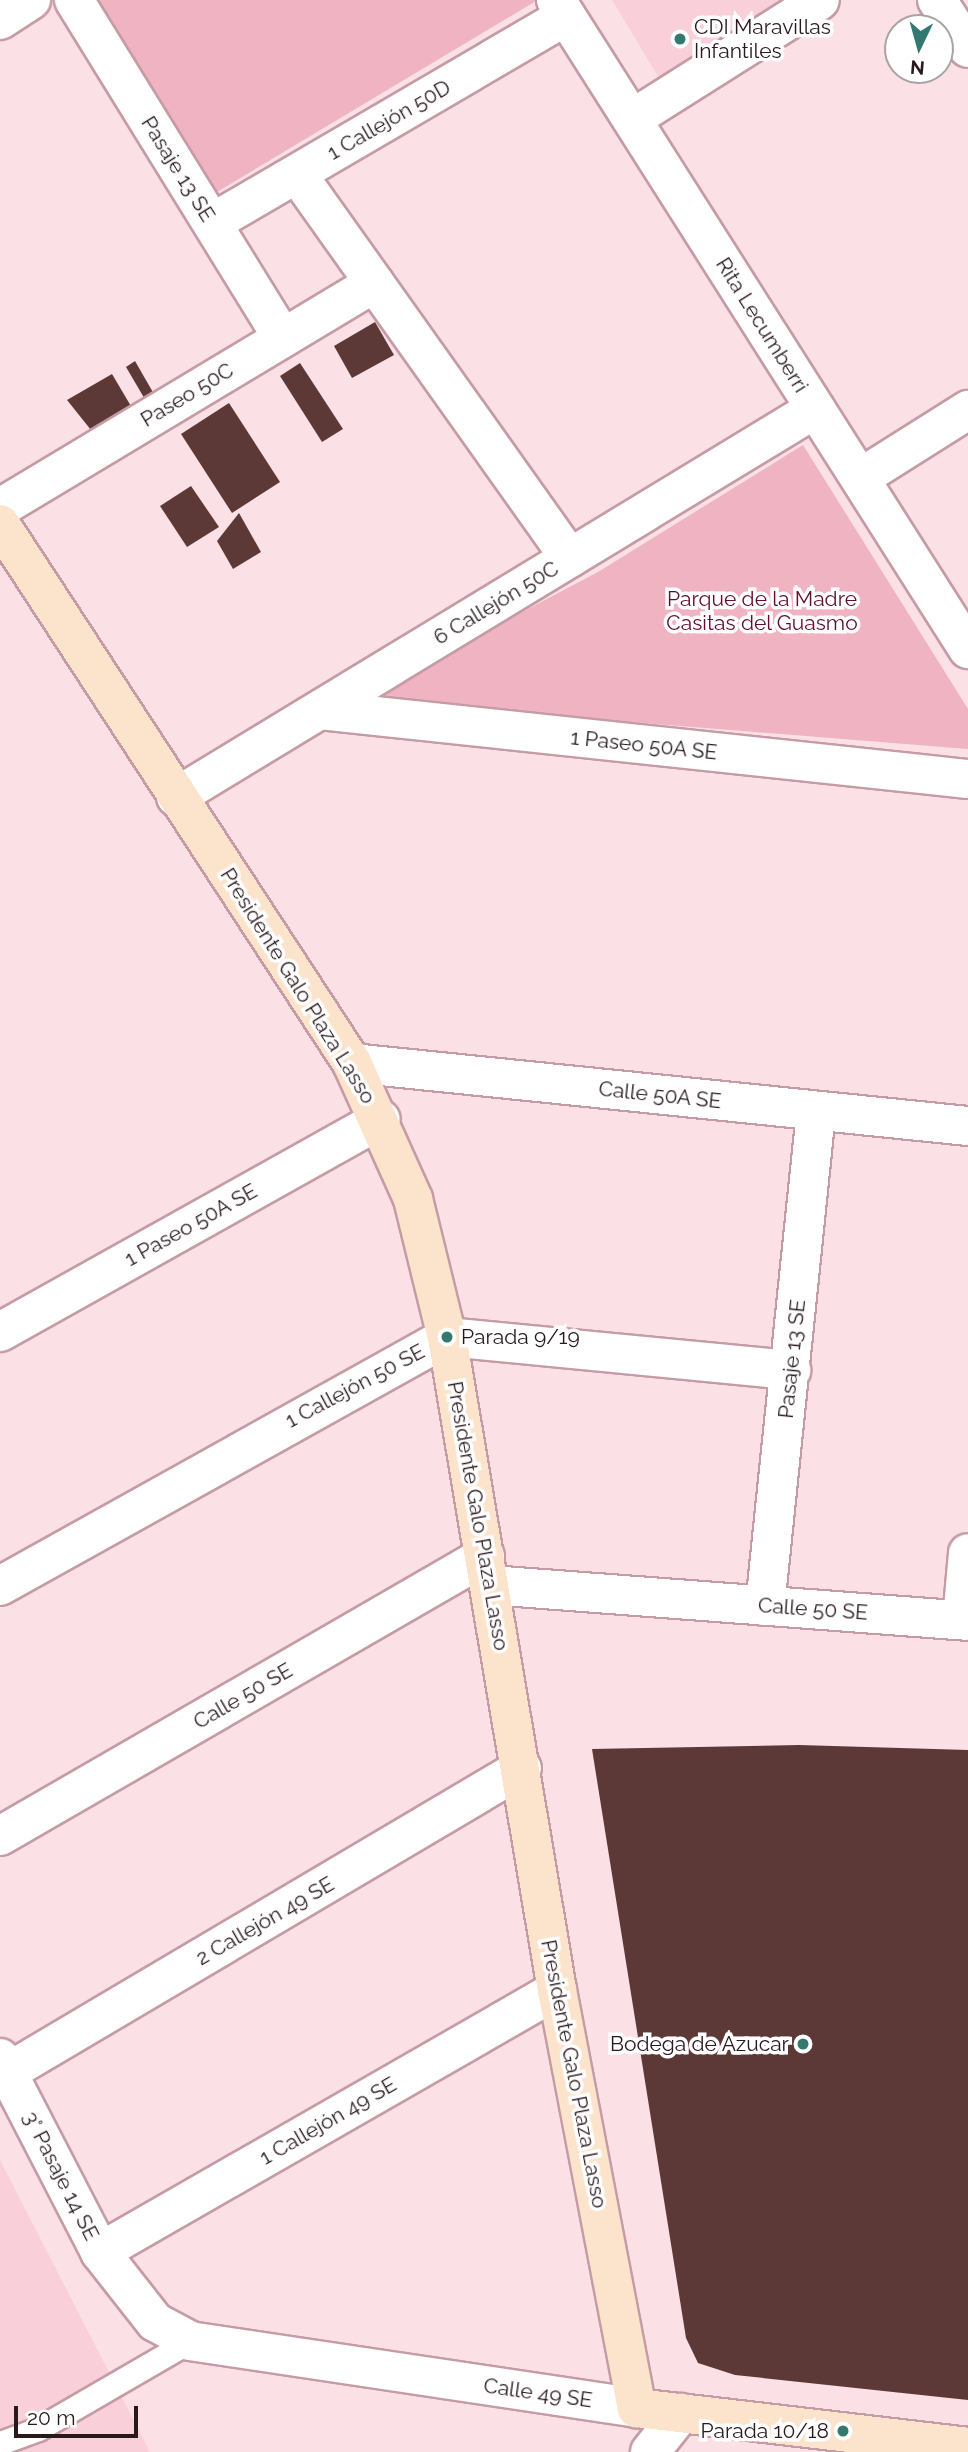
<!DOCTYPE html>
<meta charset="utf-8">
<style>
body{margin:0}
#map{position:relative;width:968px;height:2452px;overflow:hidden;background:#fbe0e6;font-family:Raleway,sans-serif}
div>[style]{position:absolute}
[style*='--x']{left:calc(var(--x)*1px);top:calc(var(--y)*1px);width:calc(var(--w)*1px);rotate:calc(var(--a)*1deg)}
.built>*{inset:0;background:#f9d0d9}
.green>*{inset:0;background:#efb3c1}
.building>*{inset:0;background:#5c3937}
.roads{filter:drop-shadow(2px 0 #c59ca5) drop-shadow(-2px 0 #c59ca5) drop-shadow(0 2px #c59ca5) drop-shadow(0 -2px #c59ca5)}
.lane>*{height:23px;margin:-11.5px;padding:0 11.5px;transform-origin:11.5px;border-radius:11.5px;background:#fff}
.street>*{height:38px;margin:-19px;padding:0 19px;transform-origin:19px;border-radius:19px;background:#fff}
.secondary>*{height:38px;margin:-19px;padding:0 19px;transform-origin:19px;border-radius:19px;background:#fbe3cc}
.dots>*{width:19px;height:19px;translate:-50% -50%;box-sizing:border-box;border:4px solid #fff;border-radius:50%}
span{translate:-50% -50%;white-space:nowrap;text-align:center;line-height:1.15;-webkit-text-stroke:7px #fff;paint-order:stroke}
.poi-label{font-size:21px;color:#29191d}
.left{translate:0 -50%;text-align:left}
.right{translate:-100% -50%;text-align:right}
.street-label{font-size:21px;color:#29191d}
.park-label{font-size:21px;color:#610d2f}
.north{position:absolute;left:884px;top:14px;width:70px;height:70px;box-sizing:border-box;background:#fff;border:2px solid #a9a3a5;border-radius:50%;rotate:185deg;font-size:19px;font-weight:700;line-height:28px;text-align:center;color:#29191d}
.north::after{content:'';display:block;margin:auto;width:24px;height:32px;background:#33796f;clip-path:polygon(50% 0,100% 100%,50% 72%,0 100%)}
.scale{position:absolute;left:14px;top:2406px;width:124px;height:32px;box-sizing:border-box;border:4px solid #29191d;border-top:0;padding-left:9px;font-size:21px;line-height:24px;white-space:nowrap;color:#29191d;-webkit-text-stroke:5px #fff;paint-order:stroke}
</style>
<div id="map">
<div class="built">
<i style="clip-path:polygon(612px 0,787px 0,659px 78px)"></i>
<i style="clip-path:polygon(0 2160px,150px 2452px,0 2452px)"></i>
</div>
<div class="green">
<i style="clip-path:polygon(96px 0,535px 0,536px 1px,217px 192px)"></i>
<i style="clip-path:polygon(803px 445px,968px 709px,968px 749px,355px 700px,598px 572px)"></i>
</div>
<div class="building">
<i style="clip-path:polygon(375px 322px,394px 355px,352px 378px,334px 346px)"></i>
<i style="clip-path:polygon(135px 361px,162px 408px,153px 413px,126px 367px)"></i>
<i style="clip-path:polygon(300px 363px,343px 429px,322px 442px,280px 376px)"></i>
<i style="clip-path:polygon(112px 374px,138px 418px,99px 440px,67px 400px)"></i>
<i style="clip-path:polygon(229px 403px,280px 482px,232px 513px,181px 434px)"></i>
<i style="clip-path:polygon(191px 486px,219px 527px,187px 547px,160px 506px)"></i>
<i style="clip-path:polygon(239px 513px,261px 552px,233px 569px,217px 541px)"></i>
<i style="clip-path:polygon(799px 1745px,968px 1750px,968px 2400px,735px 2375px,698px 2363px,686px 2338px,592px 1749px)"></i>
</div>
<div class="roads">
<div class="lane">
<i style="--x:0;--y:2443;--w:40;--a:-20.2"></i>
<i style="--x:38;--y:2429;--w:176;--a:-30.1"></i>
</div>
<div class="street">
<i style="--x:74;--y:0;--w:397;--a:58.3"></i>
<i style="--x:556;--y:0;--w:769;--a:57.59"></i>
<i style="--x:937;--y:0;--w:57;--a:57.1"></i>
<i style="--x:0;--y:20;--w:37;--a:-33"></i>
<i style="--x:632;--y:119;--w:222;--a:-32.3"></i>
<i style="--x:297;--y:174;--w:471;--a:54.6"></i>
<i style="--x:212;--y:223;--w:410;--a:-30.3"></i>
<i style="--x:860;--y:478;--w:128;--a:-32.2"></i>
<i style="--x:0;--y:508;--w:437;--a:-31"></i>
<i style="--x:320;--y:710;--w:652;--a:6.08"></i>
<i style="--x:176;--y:797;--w:748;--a:-31.27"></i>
<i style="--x:352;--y:1063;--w:619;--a:5.84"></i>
<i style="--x:0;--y:1332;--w:436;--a:-29.2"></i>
<i style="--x:490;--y:1585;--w:479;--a:4.3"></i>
<i style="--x:0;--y:1586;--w:512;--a:-29.12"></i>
<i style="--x:447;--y:1337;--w:346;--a:5.5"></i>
<i style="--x:765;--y:1606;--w:498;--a:-84.1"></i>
<i style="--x:962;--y:1620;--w:67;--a:-84.9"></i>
<i style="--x:0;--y:1836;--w:560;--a:-30"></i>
<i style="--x:0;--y:2058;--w:218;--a:62.7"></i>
<i style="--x:100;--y:2252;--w:89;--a:51.8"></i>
<i style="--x:155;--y:2322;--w:40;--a:28"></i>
<i style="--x:190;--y:2341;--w:452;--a:8.5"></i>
<i style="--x:8;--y:2072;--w:597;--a:-30.6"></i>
<i style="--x:100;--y:2252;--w:527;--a:-29.83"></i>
<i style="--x:650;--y:2452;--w:50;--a:-51.5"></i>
</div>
<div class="secondary">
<i style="--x:0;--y:524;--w:644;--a:56.85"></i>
<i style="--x:352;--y:1063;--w:149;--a:65.8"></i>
<i style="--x:413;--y:1199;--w:142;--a:76.2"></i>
<i style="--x:447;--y:1337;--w:662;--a:80.44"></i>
<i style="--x:557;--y:1990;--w:426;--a:79.2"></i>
<i style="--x:637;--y:2408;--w:333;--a:6.7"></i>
</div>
</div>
<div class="dots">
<i style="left:680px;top:39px;background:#33796f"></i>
<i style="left:447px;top:1337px;background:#33796f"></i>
<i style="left:803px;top:2044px;background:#33796f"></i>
<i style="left:843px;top:2431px;background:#33796f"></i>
</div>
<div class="poi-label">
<span class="left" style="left:694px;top:39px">CDI Maravillas<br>Infantiles</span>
<span class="left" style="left:461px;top:1337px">Parada 9/19</span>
<span class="right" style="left:789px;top:2044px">Bodega de Azucar</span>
<span class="right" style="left:829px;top:2431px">Parada 10/18</span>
</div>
<div class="street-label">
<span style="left:389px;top:120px;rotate:-30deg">1 Callejón 50D</span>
<span style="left:178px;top:169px;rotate:58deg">Pasaje 13 SE</span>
<span style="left:762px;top:325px;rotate:58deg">Rita Lecumberri</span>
<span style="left:187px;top:395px;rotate:-31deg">Paseo 50C</span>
<span style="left:496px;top:603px;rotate:-31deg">6 Callejón 50C</span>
<span style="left:644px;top:745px;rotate:6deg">1 Paseo 50A SE</span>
<span style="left:298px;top:986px;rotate:58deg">Presidente Galo Plaza Lasso</span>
<span style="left:660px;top:1095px;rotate:6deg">Calle 50A SE</span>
<span style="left:191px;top:1225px;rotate:-29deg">1 Paseo 50A SE</span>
<span style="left:792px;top:1359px;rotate:-84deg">Pasaje 13 SE</span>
<span style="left:355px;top:1386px;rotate:-28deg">1 Callejón 50 SE</span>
<span style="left:478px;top:1516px;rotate:80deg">Presidente Galo Plaza Lasso</span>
<span style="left:813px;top:1609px;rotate:4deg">Calle 50 SE</span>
<span style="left:243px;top:1696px;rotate:-30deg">Calle 50 SE</span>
<span style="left:265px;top:1921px;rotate:-30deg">2 Callejón 49 SE</span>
<span style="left:574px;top:2074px;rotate:79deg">Presidente Galo Plaza Lasso</span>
<span style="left:328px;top:2121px;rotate:-30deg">1 Callejón 49 SE</span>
<span style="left:61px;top:2176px;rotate:63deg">3° Pasaje 14 SE</span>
<span style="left:538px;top:2393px;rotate:8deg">Calle 49 SE</span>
</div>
<div class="park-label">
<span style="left:762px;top:611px">Parque de la Madre<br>Casitas del Guasmo</span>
</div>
<div class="north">N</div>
<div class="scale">20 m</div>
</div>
